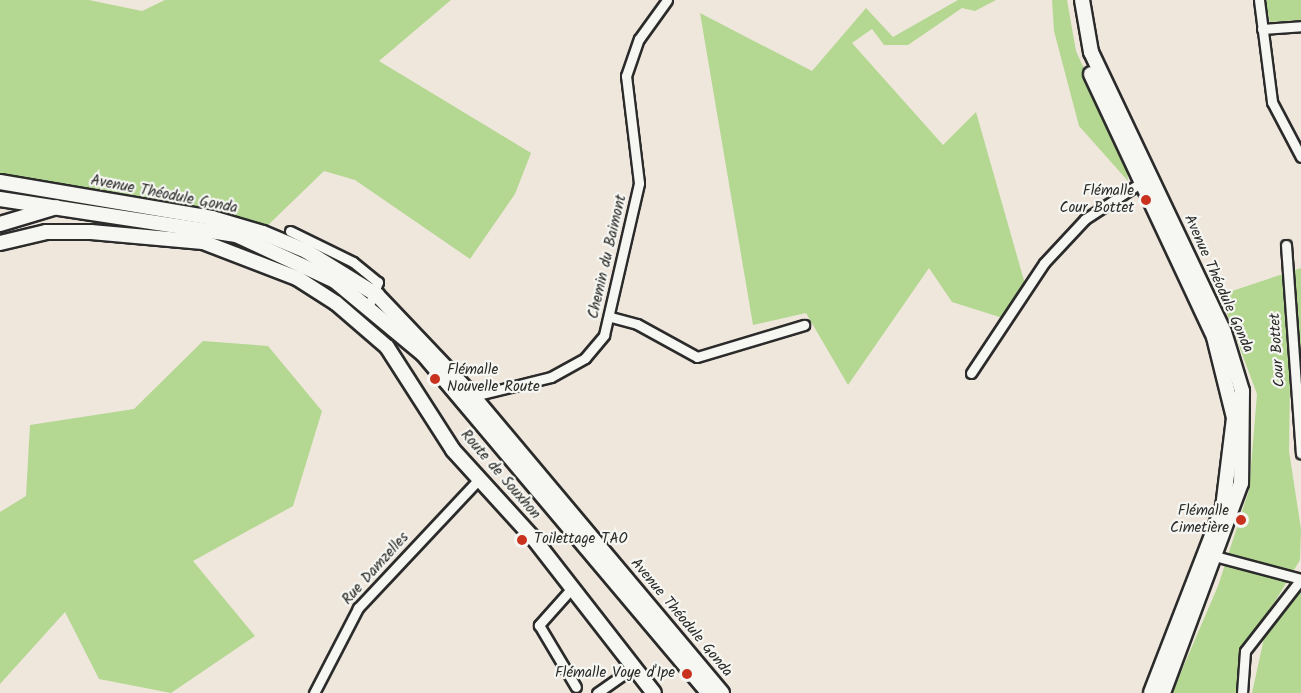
<!DOCTYPE html>
<meta charset="utf-8">
<style>
body{margin:0}
#map{position:relative;width:1301px;height:693px;overflow:hidden;background:#efe7dc;font-family:Kalam,sans-serif}
div>[style]{position:absolute}
[style*='--x']{left:calc(var(--x)*1px);top:calc(var(--y)*1px);width:calc(var(--w)*1px);rotate:calc(var(--a)*1deg)}
.green>*{inset:0;background:#b4d792}
.roads{filter:drop-shadow(2px 0 #2b2b2b) drop-shadow(-2px 0 #2b2b2b) drop-shadow(0 2px #2b2b2b) drop-shadow(0 -2px #2b2b2b)}
.street>*{height:9px;margin:-4.5px;padding:0 4.5px;transform-origin:4.5px;border-radius:4.5px;background:#f6f6f2}
.secondary>*{height:14px;margin:-7px;padding:0 7px;transform-origin:7px;border-radius:7px;background:#f6f6f2}
.dots>*{width:16px;height:16px;translate:-50% -50%;box-sizing:border-box;border:3px solid #f6f6f2;border-radius:50%}
span{translate:-50% -50%;white-space:nowrap;text-align:center;line-height:1.15;-webkit-text-stroke:4.5px #f6f6f2;paint-order:stroke}
.poi-label{font-size:15px;color:#2b2b2b}
.right{translate:-100% -50%;text-align:right}
.left{translate:0 -50%;text-align:left}
.street-label{font-size:15px;color:#2b2b2b}
</style>
<div id="map">
<div class="green">
<i style="clip-path:polygon(0 0,89px 0,142px 11px,165px 0,451px 0,379px 61px,531px 153px,515px 194px,470px 259px,355px 180px,324px 171px,265px 228px,216px 212px,0 177px)"></i>
<i style="clip-path:polygon(958px 0,996px 0,975px 11px,962px 8px,908px 45px,884px 45px,872px 29px,852px 43px,943px 145px,976px 112px,1027px 291px,1009px 320px,952px 302px,929px 268px,848px 385px,806px 313px,753px 325px,700px 13px,812px 71px,866px 8px,893px 37px)"></i>
<i style="clip-path:polygon(1052px 0,1067px 0,1076px 51px,1126px 161px,1128px 181px,1079px 126px,1054px 31px)"></i>
<i style="clip-path:polygon(1265px 0,1301px 0,1301px 20px,1270px 22px)"></i>
<i style="clip-path:polygon(1301px 268px,1301px 380px,1290px 382px,1289px 451px,1301px 529px,1300px 560px,1245px 651px,1242px 693px,1172px 693px,1218px 586px,1249px 490px,1257px 394px,1220px 295px)"></i>
<i style="clip-path:polygon(203px 341px,268px 346px,322px 411px,293px 506px,193px 561px,255px 636px,171px 693px,99px 679px,65px 612px,0 684px,0 512px,26px 496px,30px 425px,134px 409px)"></i>
<i style="clip-path:polygon(1301px 587px,1301px 693px,1252px 693px,1264px 638px)"></i>
</div>
<div class="roads">
<div class="street">
<i style="--x:1259;--y:0;--w:103;--a:82.7"></i>
<i style="--x:1272;--y:102;--w:62;--a:62.2"></i>
<i style="--x:1262;--y:29;--w:39;--a:-4"></i>
<i style="--x:290;--y:231;--w:70;--a:26.2"></i>
<i style="--x:353;--y:262;--w:32;--a:39"></i>
<i style="--x:378;--y:282;--w:25;--a:111"></i>
<i style="--x:1286;--y:245;--w:209;--a:85.9"></i>
<i style="--x:611;--y:317;--w:27;--a:15"></i>
<i style="--x:637;--y:324;--w:68;--a:28.8"></i>
<i style="--x:697;--y:357;--w:112;--a:-16.7"></i>
<i style="--x:971;--y:373;--w:132;--a:-56.4"></i>
<i style="--x:1044;--y:263;--w:60;--a:-47"></i>
<i style="--x:1085;--y:219;--w:72;--a:-33"></i>
<i style="--x:470;--y:397;--w:83;--a:-13.9"></i>
<i style="--x:551;--y:377;--w:39;--a:-29"></i>
<i style="--x:585;--y:358;--w:30;--a:-50"></i>
<i style="--x:604;--y:335;--w:156;--a:-77"></i>
<i style="--x:639;--y:183;--w:108;--a:-96.9"></i>
<i style="--x:626;--y:76;--w:39;--a:-71"></i>
<i style="--x:639;--y:39;--w:48;--a:-54.3"></i>
<i style="--x:1211;--y:555;--w:93;--a:14.9"></i>
<i style="--x:572;--y:588;--w:50;--a:131.7"></i>
<i style="--x:539;--y:625;--w:72;--a:59.2"></i>
<i style="--x:314;--y:693;--w:96;--a:-62.6"></i>
<i style="--x:358;--y:608;--w:177;--a:-46.8"></i>
<i style="--x:597;--y:693;--w:45;--a:-35.1"></i>
<i style="--x:1242;--y:693;--w:42;--a:-85.9"></i>
<i style="--x:1245;--y:651;--w:91;--a:-52.1"></i>
</div>
<div class="secondary">
<i style="--x:1082;--y:0;--w:53;--a:80.2"></i>
<i style="--x:1091;--y:52;--w:310;--a:64.6"></i>
<i style="--x:1224;--y:332;--w:62;--a:73"></i>
<i style="--x:1242;--y:391;--w:92;--a:90.6"></i>
<i style="--x:1241;--y:483;--w:224;--a:110.4"></i>
<i style="--x:1091;--y:74;--w:290;--a:64.9"></i>
<i style="--x:1214;--y:337;--w:83;--a:76.1"></i>
<i style="--x:1234;--y:418;--w:90;--a:97"></i>
<i style="--x:1223;--y:507;--w:199;--a:111.2"></i>
<i style="--x:0;--y:182;--w:215;--a:9.6"></i>
<i style="--x:212;--y:218;--w:53;--a:16.4"></i>
<i style="--x:263;--y:233;--w:47;--a:22.7"></i>
<i style="--x:306;--y:251;--w:84;--a:31.8"></i>
<i style="--x:377;--y:295;--w:138;--a:46.5"></i>
<i style="--x:472;--y:395;--w:389;--a:50"></i>
<i style="--x:0;--y:199;--w:239;--a:8.7"></i>
<i style="--x:236;--y:235;--w:109;--a:24.9"></i>
<i style="--x:335;--y:281;--w:114;--a:39.7"></i>
<i style="--x:423;--y:354;--w:443;--a:49.9"></i>
<i style="--x:0;--y:224;--w:59;--a:-16.6"></i>
<i style="--x:0;--y:243;--w:47;--a:-13.4"></i>
<i style="--x:46;--y:232;--w:45;--a:0"></i>
<i style="--x:91;--y:232;--w:112;--a:5.1"></i>
<i style="--x:203;--y:242;--w:101;--a:21"></i>
<i style="--x:297;--y:278;--w:46;--a:32.7"></i>
<i style="--x:336;--y:303;--w:67;--a:40.8"></i>
<i style="--x:387;--y:347;--w:122;--a:57.3"></i>
<i style="--x:453;--y:450;--w:120;--a:47.7"></i>
<i style="--x:534;--y:539;--w:195;--a:52.1"></i>
</div>
</div>
<div class="dots">
<i style="left:1146px;top:200px;background:#c8321e"></i>
<i style="left:435px;top:379px;background:#c8321e"></i>
<i style="left:1241px;top:520px;background:#c8321e"></i>
<i style="left:522px;top:540px;background:#c8321e"></i>
<i style="left:687px;top:674px;background:#c8321e"></i>
</div>
<div class="poi-label">
<span class="right" style="left:1134px;top:200px">Flémalle<br>Cour Bottet</span>
<span class="left" style="left:447px;top:379px">Flémalle<br>Nouvelle Route</span>
<span class="right" style="left:1229px;top:520px">Flémalle<br>Cimetière</span>
<span class="left" style="left:534px;top:540px">Toilettage TAO</span>
<span class="right" style="left:675px;top:674px">Flémalle Voye d'Ipe</span>
</div>
<div class="street-label">
<span style="left:164px;top:195px;rotate:11deg">Avenue Théodule Gonda</span>
<span style="left:608px;top:257px;rotate:-77deg">Chemin du Baimont</span>
<span style="left:1218px;top:284px;rotate:66deg">Avenue Théodule Gonda</span>
<span style="left:1278px;top:350px;rotate:-94deg">Cour Bottet</span>
<span style="left:500px;top:475px;rotate:49deg">Route de Souxhon</span>
<span style="left:376px;top:569px;rotate:-48deg">Rue Damzelles</span>
<span style="left:681px;top:618px;rotate:50deg">Avenue Théodule Gonda</span>
</div>
</div>
